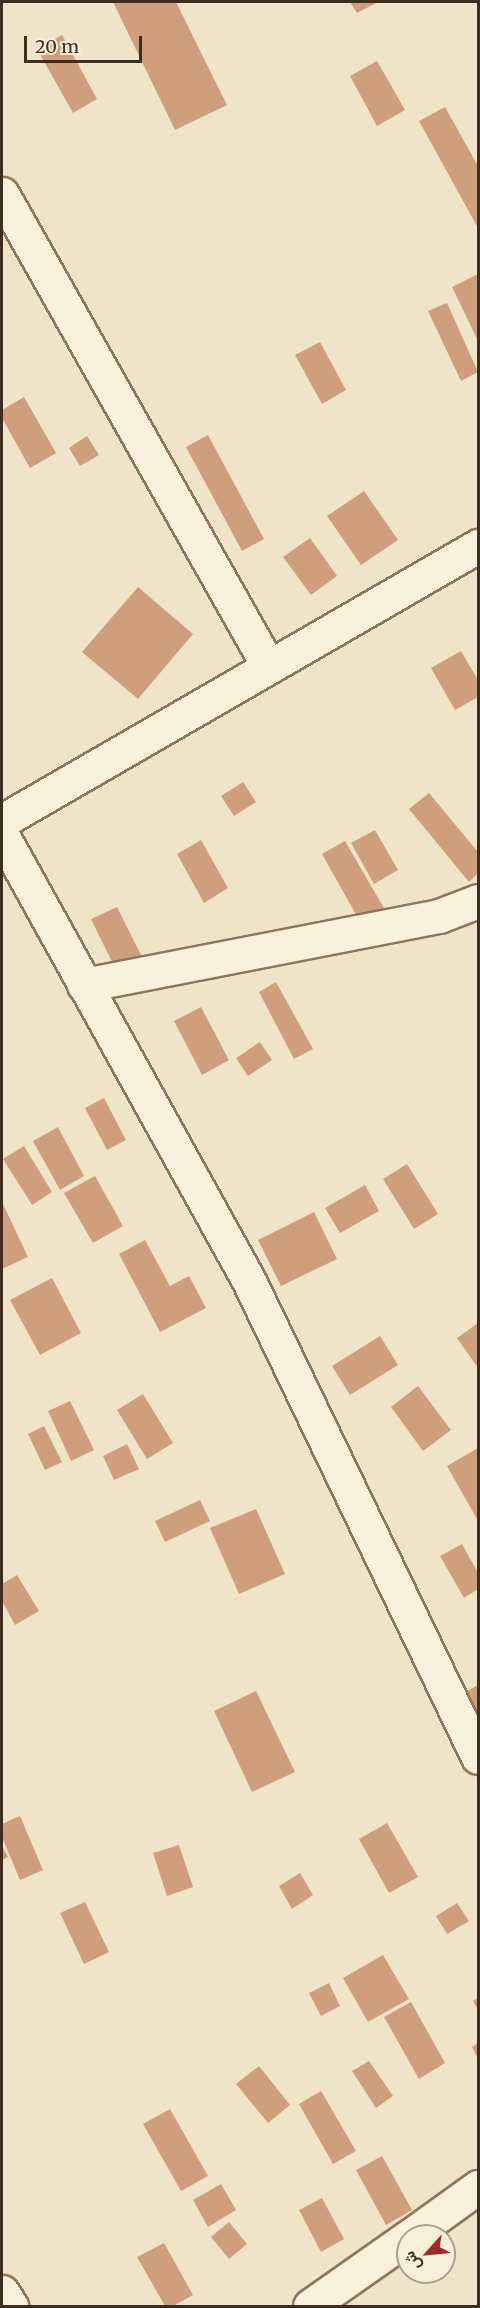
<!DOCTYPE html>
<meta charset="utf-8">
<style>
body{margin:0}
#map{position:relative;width:480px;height:2308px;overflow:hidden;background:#f0e4c8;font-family:Merriweather,Vazirmatn,serif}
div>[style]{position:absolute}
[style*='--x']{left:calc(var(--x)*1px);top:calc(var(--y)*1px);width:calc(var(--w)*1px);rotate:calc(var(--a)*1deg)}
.building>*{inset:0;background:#cf9f7d}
.roads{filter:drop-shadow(2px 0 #8d765c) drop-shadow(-2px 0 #8d765c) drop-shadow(0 2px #8d765c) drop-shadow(0 -2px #8d765c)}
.minor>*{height:33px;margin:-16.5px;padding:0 16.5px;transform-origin:16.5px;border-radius:16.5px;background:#faf1dc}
.tertiary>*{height:33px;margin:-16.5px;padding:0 16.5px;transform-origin:16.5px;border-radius:16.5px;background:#faf1dc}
span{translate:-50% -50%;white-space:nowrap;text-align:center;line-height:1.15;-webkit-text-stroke:4.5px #f7eed8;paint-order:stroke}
.frame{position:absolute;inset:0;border:3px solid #3d2e20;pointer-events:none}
.north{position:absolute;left:396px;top:2224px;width:60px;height:60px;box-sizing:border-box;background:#f7eed8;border:2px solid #ada18e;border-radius:50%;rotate:243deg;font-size:16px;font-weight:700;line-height:24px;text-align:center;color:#3d2e20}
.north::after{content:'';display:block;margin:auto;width:21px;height:27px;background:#9e2a2b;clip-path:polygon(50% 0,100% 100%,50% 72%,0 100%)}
.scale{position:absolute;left:24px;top:36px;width:118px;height:27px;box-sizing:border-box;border:3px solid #3d2e20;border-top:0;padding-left:8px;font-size:18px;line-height:21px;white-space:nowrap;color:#3d2e20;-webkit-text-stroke:4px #f7eed8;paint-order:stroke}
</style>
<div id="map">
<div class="building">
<i style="clip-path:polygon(113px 2px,176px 2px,227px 105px,175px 130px)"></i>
<i style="clip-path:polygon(350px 2px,378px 2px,357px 13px)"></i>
<i style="clip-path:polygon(62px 35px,97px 99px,73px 113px,37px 49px)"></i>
<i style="clip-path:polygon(377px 61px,405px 110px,377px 126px,350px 76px)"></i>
<i style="clip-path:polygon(445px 107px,478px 166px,478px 228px,419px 121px)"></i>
<i style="clip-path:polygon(478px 274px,478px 341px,452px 287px)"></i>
<i style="clip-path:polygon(447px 303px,478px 372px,461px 381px,428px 311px)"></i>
<i style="clip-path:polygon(320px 342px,346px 390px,322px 404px,295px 355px)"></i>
<i style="clip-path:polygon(24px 397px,56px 453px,30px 468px,2px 418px,2px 410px)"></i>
<i style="clip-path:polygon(208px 435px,264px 539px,242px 551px,186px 447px)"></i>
<i style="clip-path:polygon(87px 436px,99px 455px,80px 466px,69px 448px)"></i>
<i style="clip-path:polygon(364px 491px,398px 540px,361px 565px,327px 516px)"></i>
<i style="clip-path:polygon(310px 538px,337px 576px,311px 595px,283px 557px)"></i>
<i style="clip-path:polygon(138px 587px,193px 634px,138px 699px,82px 652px)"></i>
<i style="clip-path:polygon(461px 651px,478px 680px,478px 697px,455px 710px,431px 668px)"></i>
<i style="clip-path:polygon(243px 782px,256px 802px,234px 816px,221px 796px)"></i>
<i style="clip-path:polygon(429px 793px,478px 852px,478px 873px,469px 882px,409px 809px)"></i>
<i style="clip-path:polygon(375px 830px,398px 870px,374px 884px,351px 843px)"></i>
<i style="clip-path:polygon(201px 840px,228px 888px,204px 903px,177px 854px)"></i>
<i style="clip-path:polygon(345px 841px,388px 915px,364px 929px,322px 854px)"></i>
<i style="clip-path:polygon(117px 907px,143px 959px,117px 972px,91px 919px)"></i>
<i style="clip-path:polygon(276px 982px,313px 1049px,294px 1059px,259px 992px)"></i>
<i style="clip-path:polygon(201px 1007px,229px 1060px,202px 1075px,174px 1021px)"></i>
<i style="clip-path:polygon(260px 1042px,272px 1060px,248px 1076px,236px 1058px)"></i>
<i style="clip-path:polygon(104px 1098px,126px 1140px,107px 1150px,85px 1108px)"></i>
<i style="clip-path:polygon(58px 1127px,84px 1176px,60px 1190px,33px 1141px)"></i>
<i style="clip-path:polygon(24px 1146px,52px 1192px,32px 1205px,3px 1159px)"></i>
<i style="clip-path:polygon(407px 1164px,438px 1214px,414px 1229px,383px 1179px)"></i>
<i style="clip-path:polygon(95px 1176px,123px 1226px,93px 1243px,64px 1193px)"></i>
<i style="clip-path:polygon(365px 1185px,379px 1211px,340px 1233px,325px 1208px)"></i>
<i style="clip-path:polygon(2px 1202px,28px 1257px,2px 1269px)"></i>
<i style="clip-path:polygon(314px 1212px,337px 1259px,281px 1286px,258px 1240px)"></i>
<i style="clip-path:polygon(145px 1240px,170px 1286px,189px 1276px,206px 1308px,160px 1332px,119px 1254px)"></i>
<i style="clip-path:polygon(52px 1278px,81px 1333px,40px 1355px,10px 1300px)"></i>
<i style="clip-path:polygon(478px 1323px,478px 1368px,457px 1338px)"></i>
<i style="clip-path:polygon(380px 1336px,398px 1365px,350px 1395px,332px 1366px)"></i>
<i style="clip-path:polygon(418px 1386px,451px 1430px,423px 1451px,391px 1407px)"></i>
<i style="clip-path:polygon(143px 1394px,173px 1443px,147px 1459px,117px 1410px)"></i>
<i style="clip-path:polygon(70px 1401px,94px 1450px,71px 1461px,48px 1411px)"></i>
<i style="clip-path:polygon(44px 1426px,62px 1462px,45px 1470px,28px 1434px)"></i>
<i style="clip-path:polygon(127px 1444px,139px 1469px,114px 1480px,103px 1456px)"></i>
<i style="clip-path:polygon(478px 1448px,478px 1521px,447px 1466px)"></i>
<i style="clip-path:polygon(200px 1500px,210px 1521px,165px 1542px,155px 1521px)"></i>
<i style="clip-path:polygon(256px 1509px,285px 1574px,239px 1594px,210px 1528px)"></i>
<i style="clip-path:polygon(462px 1544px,478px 1573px,478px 1589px,464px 1598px,440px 1556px)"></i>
<i style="clip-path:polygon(17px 1575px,39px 1611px,15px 1625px,2px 1601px,2px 1584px)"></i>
<i style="clip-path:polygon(478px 1685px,478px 1721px,457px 1697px)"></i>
<i style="clip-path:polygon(256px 1691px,295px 1772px,252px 1792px,214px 1711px)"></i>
<i style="clip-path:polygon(20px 1816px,43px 1870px,20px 1880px,2px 1837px,2px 1824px)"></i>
<i style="clip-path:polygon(387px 1823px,418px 1877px,389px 1893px,359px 1839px)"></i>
<i style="clip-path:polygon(179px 1845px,193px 1887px,167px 1896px,153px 1853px)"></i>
<i style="clip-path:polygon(2px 1846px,8px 1857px,2px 1860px)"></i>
<i style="clip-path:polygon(300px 1873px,313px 1895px,292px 1909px,279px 1886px)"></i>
<i style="clip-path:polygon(85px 1902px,109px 1952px,84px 1964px,60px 1913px)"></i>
<i style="clip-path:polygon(457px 1903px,469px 1921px,447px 1934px,436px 1916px)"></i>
<i style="clip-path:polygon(383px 1955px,409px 1999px,368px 2022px,343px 1978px)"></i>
<i style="clip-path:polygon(329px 1983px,340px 2006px,321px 2016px,309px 1993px)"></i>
<i style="clip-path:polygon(478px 1998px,478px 2010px,473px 2001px)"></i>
<i style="clip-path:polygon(411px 2002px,445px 2063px,419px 2079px,384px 2017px)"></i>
<i style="clip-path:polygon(478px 2043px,478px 2059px,472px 2047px)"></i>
<i style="clip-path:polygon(369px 2061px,393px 2096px,376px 2108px,352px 2071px)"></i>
<i style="clip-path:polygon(259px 2066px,290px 2105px,268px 2123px,236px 2084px)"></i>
<i style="clip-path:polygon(321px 2091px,356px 2151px,333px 2164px,299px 2104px)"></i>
<i style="clip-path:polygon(170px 2109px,208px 2176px,181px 2191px,143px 2124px)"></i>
<i style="clip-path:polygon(382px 2156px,412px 2210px,386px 2225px,356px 2170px)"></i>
<i style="clip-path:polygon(221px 2184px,236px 2210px,208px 2227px,193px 2200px)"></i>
<i style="clip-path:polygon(322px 2198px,344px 2239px,321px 2252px,299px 2210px)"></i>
<i style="clip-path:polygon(229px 2222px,247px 2244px,229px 2259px,211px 2237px)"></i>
<i style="clip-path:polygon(164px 2243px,193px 2295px,173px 2306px,165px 2306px,137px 2257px)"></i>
</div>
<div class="roads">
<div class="minor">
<i style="--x:2;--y:194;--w:543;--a:60.56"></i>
<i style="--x:2;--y:821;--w:550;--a:-30.02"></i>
<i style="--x:2;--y:835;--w:510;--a:61.02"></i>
<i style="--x:249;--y:1281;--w:528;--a:64.31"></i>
<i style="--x:84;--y:985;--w:362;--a:-11"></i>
<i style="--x:439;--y:916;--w:42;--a:-21"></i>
<i style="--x:2;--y:2292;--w:17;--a:57"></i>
</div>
<div class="tertiary">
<i style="--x:410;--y:2236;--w:84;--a:-35.8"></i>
<i style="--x:310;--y:2306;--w:120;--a:-35.1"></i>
</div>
</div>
<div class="frame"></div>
<div class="north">ش</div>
<div class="scale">20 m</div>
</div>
